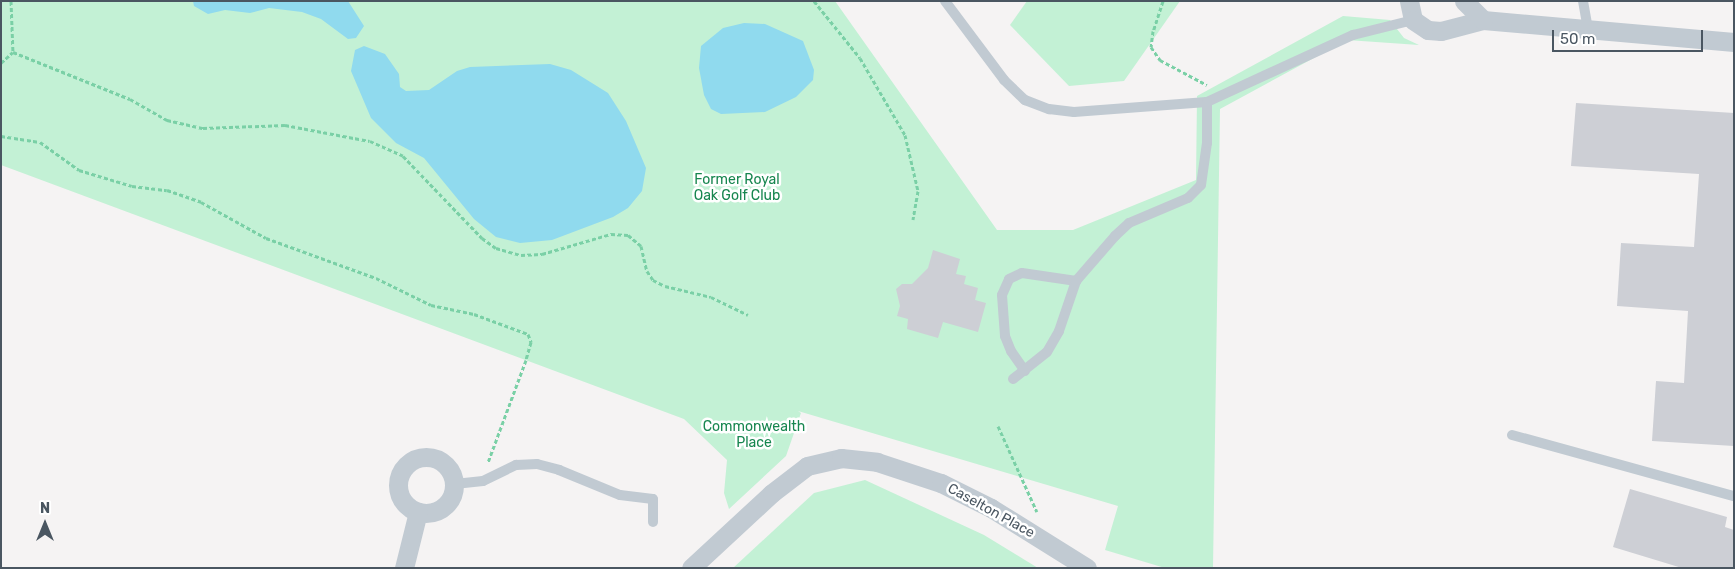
<!DOCTYPE html>
<style>
body{margin:0}
#map{position:relative;width:1735px;height:569px;overflow:hidden;background:#f5f3f3;font-family:Rubik,sans-serif}
div>[style]{position:absolute}
[style*='--x']{left:calc(var(--x)*1px);top:calc(var(--y)*1px);width:calc(var(--w)*1px);rotate:calc(var(--a)*1deg)}
.green>*{inset:0;background:#c3f1d5}
.water>*{inset:0;background:#90daee}
.building>*{inset:0;background:#cdcfd5}
.path>*{height:3px;margin-top:-1.5px;transform-origin:0;background:repeating-linear-gradient(90deg,#7ad0a6 0 4px,transparent 0 6.5px)}
.lane>*{height:10px;margin:-5px;padding:0 5px;transform-origin:5px;border-radius:5px;background:#c1cad2}
.street>*{height:19px;margin:-9.5px;padding:0 9.5px;transform-origin:9.5px;border-radius:9.5px;background:#c1cad2}
.street>.ring{margin:-9.5px;padding:0;box-sizing:content-box;background:none;border:19px solid #c1cad2;border-radius:50%}
span{translate:-50% -50%;white-space:nowrap;text-align:center;line-height:1.15;-webkit-text-stroke:5px #fff;paint-order:stroke}
.park-label{font-size:14px;color:#17864f}
.street-label{font-size:14px;color:#4a5661}
.frame{position:absolute;inset:0;border:2px solid #4a5661;pointer-events:none}
.north{position:absolute;left:20px;top:499px;width:50px;height:50px;-webkit-text-stroke:4px #fff;paint-order:stroke;rotate:0deg;font-size:14px;font-weight:700;line-height:20px;text-align:center;color:#4a5661}
.north::after{content:'';display:block;margin:auto;width:18px;height:22px;background:#4a5661;clip-path:polygon(50% 0,100% 100%,50% 72%,0 100%)}
.scale{position:absolute;left:1552px;top:30px;width:151px;height:22px;box-sizing:border-box;border:2px solid #4a5661;border-top:0;padding-left:6px;font-size:15px;line-height:18px;white-space:nowrap;color:#4a5661;-webkit-text-stroke:4px #fff;paint-order:stroke}
</style>
<div id="map">
<div class="green">
<i style="clip-path:polygon(1px 1px,835px 1px,997px 230px,1073px 230px,1196px 180px,1197px 96px,1343px 16px,1390px 20px,1404px 38px,1419px 45px,1347px 40px,1220px 109px,1213px 568px,1165px 568px,1105px 550px,1118px 506px,798px 411px,801px 413px,786px 456px,729px 509px,724px 493px,727px 460px,684px 419px,1px 165px)"></i>
<i style="clip-path:polygon(1027px 1px,1180px 1px,1124px 81px,1069px 86px,1010px 25px)"></i>
<i style="clip-path:polygon(865px 480px,984px 535px,1038px 568px,733px 568px,814px 493px)"></i>
</div>
<div class="water">
<i style="clip-path:polygon(193px 1px,348px 1px,364px 26px,356px 38px,348px 39px,321px 19px,302px 12px,269px 8px,250px 13px,225px 10px,208px 14px,194px 6px)"></i>
<i style="clip-path:polygon(744px 23px,765px 24px,803px 41px,814px 70px,813px 80px,796px 97px,765px 112px,721px 114px,711px 109px,704px 95px,699px 68px,701px 46px,723px 28px)"></i>
<i style="clip-path:polygon(364px 46px,385px 54px,399px 74px,400px 87px,406px 91px,429px 90px,457px 71px,470px 67px,550px 64px,571px 70px,608px 93px,626px 121px,646px 168px,642px 191px,628px 208px,613px 217px,552px 240px,520px 243px,496px 237px,474px 219px,424px 158px,396px 143px,371px 118px,351px 71px,355px 50px)"></i>
</div>
<div class="building">
<i style="clip-path:polygon(1576px 103px,1734px 113px,1734px 446px,1652px 441px,1656px 381px,1684px 383px,1688px 311px,1617px 306px,1621px 243px,1694px 247px,1699px 174px,1571px 166px)"></i>
<i style="clip-path:polygon(933px 250px,960px 259px,956px 274px,966px 276px,964px 284px,978px 288px,975px 300px,986px 303px,978px 332px,943px 322px,938px 338px,907px 329px,908px 319px,897px 316px,900px 306px,896px 289px,902px 284px,912px 284px,928px 268px)"></i>
<i style="clip-path:polygon(1630px 489px,1727px 517px,1725px 527px,1734px 530px,1734px 568px,1682px 568px,1613px 547px)"></i>
</div>
<div class="path">
<i style="--x:11;--y:1;--w:51;--a:87.8"></i>
<i style="--x:13;--y:52;--w:126;--a:21.9"></i>
<i style="--x:130;--y:99;--w:43;--a:29.6"></i>
<i style="--x:167;--y:120;--w:37;--a:13"></i>
<i style="--x:203;--y:128;--w:82;--a:-2.1"></i>
<i style="--x:285;--y:125;--w:86;--a:10.7"></i>
<i style="--x:370;--y:141;--w:36;--a:24"></i>
<i style="--x:403;--y:156;--w:114;--a:46.1"></i>
<i style="--x:482;--y:238;--w:17;--a:36"></i>
<i style="--x:496;--y:248;--w:26;--a:16"></i>
<i style="--x:521;--y:255;--w:21;--a:-3"></i>
<i style="--x:542;--y:254;--w:72;--a:-16.2"></i>
<i style="--x:611;--y:234;--w:17;--a:3"></i>
<i style="--x:628;--y:235;--w:17;--a:40"></i>
<i style="--x:641;--y:246;--w:26;--a:77"></i>
<i style="--x:647;--y:271;--w:11;--a:56"></i>
<i style="--x:653;--y:280;--w:13;--a:27"></i>
<i style="--x:665;--y:286;--w:47;--a:13.4"></i>
<i style="--x:711;--y:297;--w:41;--a:25.9"></i>
<i style="--x:814;--y:1;--w:73;--a:51.1"></i>
<i style="--x:860;--y:58;--w:89;--a:59.7"></i>
<i style="--x:905;--y:135;--w:57;--a:76.9"></i>
<i style="--x:918;--y:191;--w:29;--a:100"></i>
<i style="--x:1163;--y:1;--w:32;--a:108"></i>
<i style="--x:1153;--y:31;--w:16;--a:97"></i>
<i style="--x:1151;--y:47;--w:16;--a:55"></i>
<i style="--x:1160;--y:60;--w:53;--a:28"></i>
<i style="--x:1;--y:63;--w:16;--a:-43"></i>
<i style="--x:1;--y:136;--w:39;--a:9"></i>
<i style="--x:40;--y:142;--w:48;--a:35.7"></i>
<i style="--x:79;--y:170;--w:55;--a:16.8"></i>
<i style="--x:132;--y:186;--w:35;--a:7"></i>
<i style="--x:167;--y:190;--w:36;--a:19"></i>
<i style="--x:201;--y:202;--w:74;--a:29"></i>
<i style="--x:266;--y:238;--w:117;--a:20"></i>
<i style="--x:376;--y:278;--w:61;--a:26.1"></i>
<i style="--x:431;--y:305;--w:44;--a:11.8"></i>
<i style="--x:474;--y:314;--w:58;--a:20.3"></i>
<i style="--x:528;--y:334;--w:9;--a:69"></i>
<i style="--x:531;--y:342;--w:19;--a:106"></i>
<i style="--x:526;--y:360;--w:109;--a:110.4"></i>
<i style="--x:998;--y:426;--w:94;--a:65.6"></i>
</div>
<div class="lane">
<i style="--x:945;--y:1;--w:99;--a:53.2"></i>
<i style="--x:1004;--y:80;--w:29;--a:44"></i>
<i style="--x:1025;--y:100;--w:26;--a:21"></i>
<i style="--x:1049;--y:109;--w:25;--a:7"></i>
<i style="--x:1074;--y:112;--w:133;--a:-4.3"></i>
<i style="--x:1207;--y:102;--w:161;--a:-24.7"></i>
<i style="--x:1353;--y:35;--w:62;--a:-14"></i>
<i style="--x:1583;--y:1;--w:27;--a:80"></i>
<i style="--x:1025;--y:371;--w:24;--a:-125"></i>
<i style="--x:1011;--y:351;--w:16;--a:-112"></i>
<i style="--x:1005;--y:336;--w:41;--a:-94.2"></i>
<i style="--x:1002;--y:295;--w:17;--a:-66"></i>
<i style="--x:1009;--y:279;--w:14;--a:-25"></i>
<i style="--x:1022;--y:273;--w:55;--a:8.4"></i>
<i style="--x:1013;--y:379;--w:43;--a:-38.5"></i>
<i style="--x:1047;--y:352;--w:24;--a:-60"></i>
<i style="--x:1059;--y:331;--w:53;--a:-71.2"></i>
<i style="--x:1076;--y:281;--w:60;--a:-49.1"></i>
<i style="--x:1115;--y:236;--w:19;--a:-43"></i>
<i style="--x:1129;--y:223;--w:64;--a:-23"></i>
<i style="--x:1188;--y:198;--w:18;--a:-45"></i>
<i style="--x:1201;--y:185;--w:42;--a:-81.9"></i>
<i style="--x:1207;--y:143;--w:41;--a:-90"></i>
<i style="--x:1512;--y:435;--w:230;--a:15.4"></i>
<i style="--x:455;--y:484;--w:28;--a:-6"></i>
<i style="--x:483;--y:481;--w:37;--a:-26"></i>
<i style="--x:516;--y:465;--w:21;--a:-3"></i>
<i style="--x:537;--y:464;--w:23;--a:15"></i>
<i style="--x:559;--y:470;--w:66;--a:22.3"></i>
<i style="--x:620;--y:495;--w:33;--a:7"></i>
<i style="--x:653;--y:499;--w:23;--a:90"></i>
</div>
<div class="street">
<i style="--x:1409;--y:1;--w:19;--a:78"></i>
<i style="--x:1413;--y:20;--w:18;--a:34"></i>
<i style="--x:1428;--y:30;--w:13;--a:4"></i>
<i style="--x:1441;--y:31;--w:43;--a:-14.7"></i>
<i style="--x:1483;--y:20;--w:252;--a:5"></i>
<i style="--x:1464;--y:1;--w:27;--a:45"></i>
<i class="ring" style="left:398px;top:457px;width:37px;height:37px"></i>
<i style="--x:404;--y:568;--w:58;--a:-76"></i>
<i style="--x:691;--y:568;--w:110;--a:-42.8"></i>
<i style="--x:772;--y:493;--w:44;--a:-37.6"></i>
<i style="--x:807;--y:466;--w:35;--a:-13"></i>
<i style="--x:841;--y:458;--w:36;--a:6"></i>
<i style="--x:877;--y:462;--w:67;--a:18.2"></i>
<i style="--x:941;--y:483;--w:56;--a:26.6"></i>
<i style="--x:991;--y:508;--w:113;--a:32"></i>
</div>
<div class="park-label">
<span style="left:737px;top:188px">Former Royal<br>Oak Golf Club</span>
<span style="left:754px;top:435px">Commonwealth<br>Place</span>
</div>
<div class="street-label">
<span style="left:991px;top:511px;rotate:29deg">Caselton Place</span>
</div>
<div class="frame"></div>
<div class="north">N</div>
<div class="scale">50 m</div>
</div>
